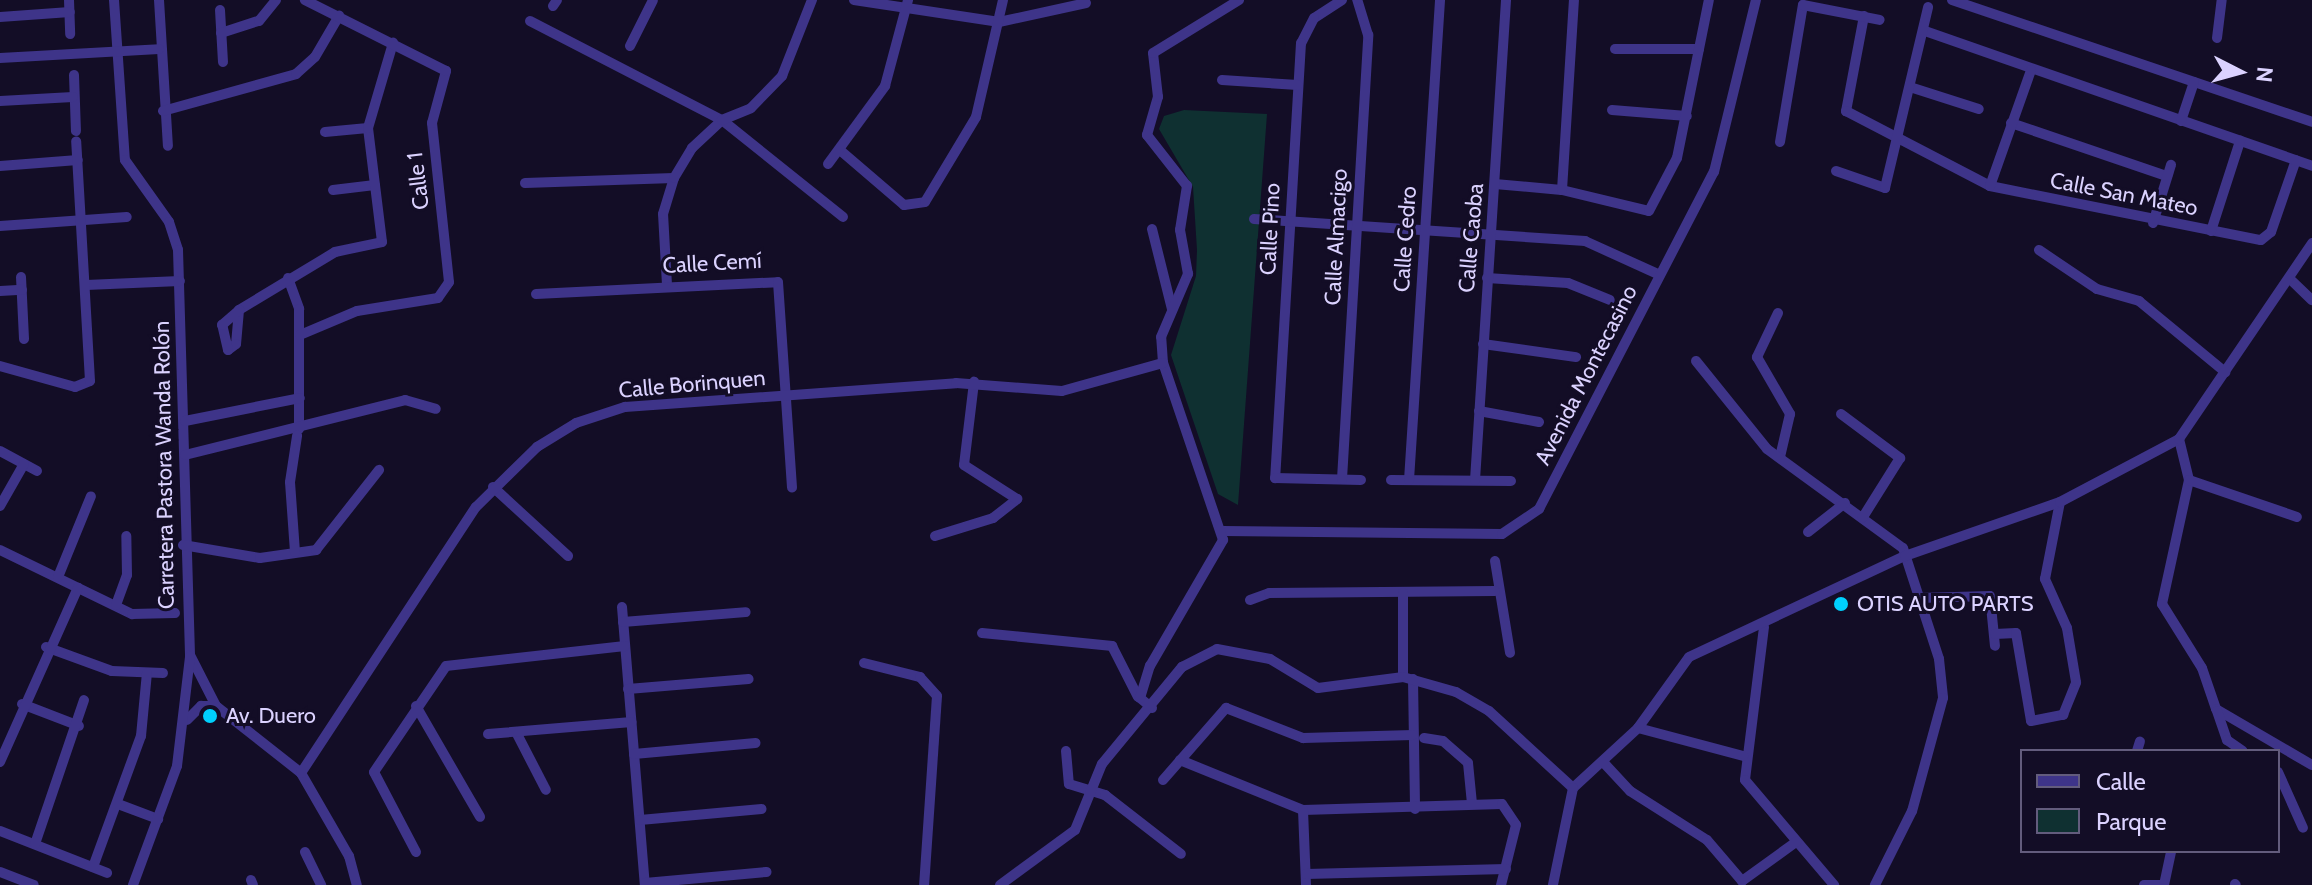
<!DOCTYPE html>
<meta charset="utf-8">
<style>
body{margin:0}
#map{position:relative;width:2312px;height:885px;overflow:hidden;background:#130d26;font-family:Cabin,sans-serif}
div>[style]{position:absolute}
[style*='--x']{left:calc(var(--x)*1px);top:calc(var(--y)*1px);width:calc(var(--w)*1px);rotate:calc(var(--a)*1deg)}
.green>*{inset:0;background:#0f3031}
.minor>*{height:10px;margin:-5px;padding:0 5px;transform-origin:5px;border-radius:5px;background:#3e3489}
.dots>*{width:22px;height:22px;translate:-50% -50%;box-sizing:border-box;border:4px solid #130d26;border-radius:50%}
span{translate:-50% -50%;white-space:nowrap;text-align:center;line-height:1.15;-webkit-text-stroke:6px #130d26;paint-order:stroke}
.street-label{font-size:22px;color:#dbd2ff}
.poi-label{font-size:22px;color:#dbd2ff}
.left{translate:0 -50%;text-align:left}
.legend{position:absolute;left:2020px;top:749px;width:260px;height:104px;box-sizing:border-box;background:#130d26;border:2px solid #635c7d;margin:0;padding:10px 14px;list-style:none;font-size:24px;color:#dbd2ff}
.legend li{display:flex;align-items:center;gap:16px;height:40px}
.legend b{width:40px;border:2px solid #635c7d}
.north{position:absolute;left:2200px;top:32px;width:80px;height:80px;-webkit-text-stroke:6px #130d26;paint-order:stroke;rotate:96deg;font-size:22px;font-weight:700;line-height:32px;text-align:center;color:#dbd2ff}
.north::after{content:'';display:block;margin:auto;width:28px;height:36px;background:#dbd2ff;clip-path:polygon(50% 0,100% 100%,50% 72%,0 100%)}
</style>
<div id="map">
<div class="green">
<i style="clip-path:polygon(1184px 110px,1267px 114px,1238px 505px,1218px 494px,1171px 355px,1196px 276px,1197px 250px,1193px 187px,1159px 129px,1164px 116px)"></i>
</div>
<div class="minor">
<i style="--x:69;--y:0;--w:34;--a:88"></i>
<i style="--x:114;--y:0;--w:160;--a:86.1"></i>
<i style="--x:125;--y:160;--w:76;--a:54.6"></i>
<i style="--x:169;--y:222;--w:29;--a:72"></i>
<i style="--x:178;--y:250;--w:405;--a:88.3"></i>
<i style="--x:190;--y:655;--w:57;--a:63"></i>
<i style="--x:216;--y:706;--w:108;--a:38.2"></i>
<i style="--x:301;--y:773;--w:96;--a:60"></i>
<i style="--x:349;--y:856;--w:30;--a:75"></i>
<i style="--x:159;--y:0;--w:146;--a:86.5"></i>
<i style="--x:854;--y:0;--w:147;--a:8.6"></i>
<i style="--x:999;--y:22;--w:89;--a:-12.3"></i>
<i style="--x:1342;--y:0;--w:33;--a:147"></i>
<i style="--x:1314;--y:18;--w:28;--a:117"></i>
<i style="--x:1301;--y:43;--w:436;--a:93.4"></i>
<i style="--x:1275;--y:478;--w:86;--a:1.3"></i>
<i style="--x:1952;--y:0;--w:380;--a:18.7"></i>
<i style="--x:553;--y:6;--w:7;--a:-56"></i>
<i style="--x:220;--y:10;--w:52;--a:86.7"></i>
<i style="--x:1864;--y:16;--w:97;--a:100.7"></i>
<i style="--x:1846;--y:111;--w:162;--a:27.5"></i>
<i style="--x:1990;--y:186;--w:276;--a:11.3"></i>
<i style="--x:2261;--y:240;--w:13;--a:-39"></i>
<i style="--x:2271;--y:232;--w:76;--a:-70.9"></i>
<i style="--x:0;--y:17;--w:70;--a:-4.1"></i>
<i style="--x:530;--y:21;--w:216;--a:27.3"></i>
<i style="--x:722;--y:120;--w:155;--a:38.7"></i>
<i style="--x:1925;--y:31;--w:410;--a:19.2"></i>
<i style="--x:221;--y:33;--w:40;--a:-18"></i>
<i style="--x:259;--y:21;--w:27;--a:-51"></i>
<i style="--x:2217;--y:38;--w:38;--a:-83"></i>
<i style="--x:630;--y:46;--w:51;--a:-63.4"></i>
<i style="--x:1615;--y:49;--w:84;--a:0"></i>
<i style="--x:0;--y:58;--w:159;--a:-3.2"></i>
<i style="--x:74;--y:75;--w:56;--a:88"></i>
<i style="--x:1222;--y:80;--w:76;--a:3.8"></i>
<i style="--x:1913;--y:88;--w:69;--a:17.7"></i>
<i style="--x:0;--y:101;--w:73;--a:-3.1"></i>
<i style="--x:1612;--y:110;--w:75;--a:4.6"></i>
<i style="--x:163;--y:111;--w:138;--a:-15.5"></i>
<i style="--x:296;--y:74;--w:25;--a:-42"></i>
<i style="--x:315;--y:57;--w:48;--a:-59.7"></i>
<i style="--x:2181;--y:121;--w:41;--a:-71.6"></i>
<i style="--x:2011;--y:123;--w:165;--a:18.8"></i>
<i style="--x:325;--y:132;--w:43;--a:-5.3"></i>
<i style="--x:1780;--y:142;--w:139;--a:-80.5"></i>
<i style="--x:1803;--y:5;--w:78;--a:11"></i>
<i style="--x:841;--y:151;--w:83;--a:40.6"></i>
<i style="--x:904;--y:205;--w:21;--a:-8"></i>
<i style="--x:925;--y:202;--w:99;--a:-59"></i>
<i style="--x:976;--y:117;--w:120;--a:-77"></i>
<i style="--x:828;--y:164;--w:97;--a:-53.8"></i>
<i style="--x:885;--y:86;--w:89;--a:-75"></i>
<i style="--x:0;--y:166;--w:78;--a:-4.4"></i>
<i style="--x:1836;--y:171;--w:52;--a:19.1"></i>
<i style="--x:1885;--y:188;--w:186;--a:-76.6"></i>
<i style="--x:525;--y:183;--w:149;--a:-1.9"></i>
<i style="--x:1495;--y:184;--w:67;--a:5.1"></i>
<i style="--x:1562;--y:190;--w:89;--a:13.6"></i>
<i style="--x:1649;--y:211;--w:60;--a:-62.2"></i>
<i style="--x:1677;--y:158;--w:161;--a:-78.6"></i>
<i style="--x:1990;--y:186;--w:123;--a:-70.5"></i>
<i style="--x:333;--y:190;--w:42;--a:-6.8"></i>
<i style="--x:1562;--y:190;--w:190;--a:-86.4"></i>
<i style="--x:1254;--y:219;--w:332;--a:3.8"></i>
<i style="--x:1585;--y:241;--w:82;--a:24.4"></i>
<i style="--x:2153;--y:223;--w:61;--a:-72.8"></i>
<i style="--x:0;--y:226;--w:127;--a:-4.1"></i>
<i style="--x:1152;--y:229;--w:82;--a:76"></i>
<i style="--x:2211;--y:231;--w:95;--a:-72.1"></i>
<i style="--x:2039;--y:250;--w:70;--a:33.9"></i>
<i style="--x:2097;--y:289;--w:44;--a:15.9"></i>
<i style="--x:2139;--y:301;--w:112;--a:39.5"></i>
<i style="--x:21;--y:277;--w:62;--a:87.2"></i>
<i style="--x:288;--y:278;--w:33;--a:70"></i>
<i style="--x:299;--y:309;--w:120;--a:90"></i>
<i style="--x:1487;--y:278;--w:81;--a:3.5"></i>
<i style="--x:1568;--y:283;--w:45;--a:22"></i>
<i style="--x:2291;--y:280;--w:29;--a:44"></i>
<i style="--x:86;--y:285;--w:94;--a:-2.4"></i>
<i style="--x:667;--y:285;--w:71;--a:-93.2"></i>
<i style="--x:663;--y:214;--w:38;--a:-73"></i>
<i style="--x:674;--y:178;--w:35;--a:-59"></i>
<i style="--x:692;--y:148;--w:41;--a:-43"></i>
<i style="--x:722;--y:120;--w:31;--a:-22"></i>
<i style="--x:751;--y:108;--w:45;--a:-45.9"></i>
<i style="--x:782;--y:76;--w:82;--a:-68.5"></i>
<i style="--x:0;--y:291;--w:22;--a:-3"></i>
<i style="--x:536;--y:294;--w:242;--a:-2.8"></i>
<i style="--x:778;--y:282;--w:206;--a:86.1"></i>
<i style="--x:239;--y:310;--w:112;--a:-31.1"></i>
<i style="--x:335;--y:252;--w:48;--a:-12"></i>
<i style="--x:382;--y:242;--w:115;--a:-97"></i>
<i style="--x:368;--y:128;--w:89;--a:-73.6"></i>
<i style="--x:239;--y:310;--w:34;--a:95"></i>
<i style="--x:236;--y:344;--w:10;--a:143"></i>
<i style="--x:228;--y:350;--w:26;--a:-103"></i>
<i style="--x:222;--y:325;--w:23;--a:-41"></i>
<i style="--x:1778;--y:313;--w:49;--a:115.5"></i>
<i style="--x:1757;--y:357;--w:66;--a:59.9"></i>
<i style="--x:1790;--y:414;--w:44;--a:103.1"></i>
<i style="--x:300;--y:335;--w:62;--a:-22.8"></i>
<i style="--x:357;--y:311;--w:82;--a:-9.1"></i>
<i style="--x:438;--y:298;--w:19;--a:-55"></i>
<i style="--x:449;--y:282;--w:160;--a:-96.1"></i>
<i style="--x:432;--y:123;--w:54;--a:-74.9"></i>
<i style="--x:446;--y:71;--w:158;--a:-153.3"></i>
<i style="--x:1483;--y:344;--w:94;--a:8"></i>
<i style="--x:1696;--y:361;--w:113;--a:51.1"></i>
<i style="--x:1767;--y:449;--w:168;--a:36.1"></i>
<i style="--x:1903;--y:548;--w:117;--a:72"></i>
<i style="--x:1939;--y:659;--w:39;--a:84"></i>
<i style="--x:1943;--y:698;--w:117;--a:105.3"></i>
<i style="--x:1912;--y:811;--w:83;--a:116.6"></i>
<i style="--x:0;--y:366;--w:78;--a:15.6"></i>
<i style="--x:75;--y:387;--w:16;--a:-22"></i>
<i style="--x:90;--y:381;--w:240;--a:-93.3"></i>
<i style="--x:1479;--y:411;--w:61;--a:10.4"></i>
<i style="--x:1841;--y:414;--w:74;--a:36.7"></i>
<i style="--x:1900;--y:458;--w:70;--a:122.1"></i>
<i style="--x:185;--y:421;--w:117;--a:-11.3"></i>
<i style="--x:2179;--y:439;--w:42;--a:76.3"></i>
<i style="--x:2189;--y:480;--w:127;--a:102.3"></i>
<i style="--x:2162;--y:604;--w:75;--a:58"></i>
<i style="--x:2202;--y:668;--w:43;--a:71.1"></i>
<i style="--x:2216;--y:709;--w:111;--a:30.3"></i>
<i style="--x:0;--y:451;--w:42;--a:28.4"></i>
<i style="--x:185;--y:455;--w:227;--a:-14"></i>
<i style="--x:405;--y:400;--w:32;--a:16"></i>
<i style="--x:1342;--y:479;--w:445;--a:-86.6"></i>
<i style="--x:1368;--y:35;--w:37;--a:-107"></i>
<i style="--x:1391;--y:480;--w:120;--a:0.5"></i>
<i style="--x:1409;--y:480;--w:481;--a:-86.3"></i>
<i style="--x:1475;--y:480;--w:481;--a:-86.3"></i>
<i style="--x:2189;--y:480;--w:114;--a:18.9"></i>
<i style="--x:493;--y:487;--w:102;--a:42.6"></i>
<i style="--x:0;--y:506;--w:48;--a:-60.3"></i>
<i style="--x:1223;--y:531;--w:279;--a:0.6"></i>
<i style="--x:1502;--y:534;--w:45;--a:-34"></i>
<i style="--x:1539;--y:509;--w:380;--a:-62.6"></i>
<i style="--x:1714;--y:172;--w:177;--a:-76.3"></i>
<i style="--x:1808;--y:532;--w:47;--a:-38.1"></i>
<i style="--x:935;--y:536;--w:61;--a:-17.2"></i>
<i style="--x:993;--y:518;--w:31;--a:-38"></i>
<i style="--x:1017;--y:499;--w:63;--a:-147.3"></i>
<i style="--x:964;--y:465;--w:84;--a:-83.1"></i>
<i style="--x:183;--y:545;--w:78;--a:9.6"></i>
<i style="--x:260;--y:558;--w:57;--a:-8.1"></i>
<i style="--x:316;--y:550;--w:102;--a:-51.8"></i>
<i style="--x:0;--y:550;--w:147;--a:25.9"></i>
<i style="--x:132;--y:614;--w:43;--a:-1.3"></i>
<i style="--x:295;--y:552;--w:70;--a:-94.1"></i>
<i style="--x:290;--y:482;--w:47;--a:-81.3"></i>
<i style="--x:1495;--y:561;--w:93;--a:80.7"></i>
<i style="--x:58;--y:577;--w:87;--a:-67.8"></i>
<i style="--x:1919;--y:598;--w:71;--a:-1.6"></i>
<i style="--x:1990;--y:596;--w:50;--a:84.3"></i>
<i style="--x:1250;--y:600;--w:20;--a:-20"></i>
<i style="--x:1269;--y:593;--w:226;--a:-0.5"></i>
<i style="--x:116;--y:605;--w:32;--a:-70"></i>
<i style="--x:127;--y:575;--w:39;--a:-91"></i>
<i style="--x:622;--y:607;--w:279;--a:85.3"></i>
<i style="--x:623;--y:622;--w:123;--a:-4.6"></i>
<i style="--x:1764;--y:627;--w:154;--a:97.1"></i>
<i style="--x:1745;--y:780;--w:138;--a:49.7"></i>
<i style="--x:982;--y:633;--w:131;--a:5.7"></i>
<i style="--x:1112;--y:646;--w:57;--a:63"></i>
<i style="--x:1995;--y:634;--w:21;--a:-3"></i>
<i style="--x:2016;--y:633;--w:89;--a:80.3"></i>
<i style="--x:2031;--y:721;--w:33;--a:-11"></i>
<i style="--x:2063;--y:715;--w:35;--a:-68"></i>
<i style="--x:2076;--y:682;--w:55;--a:-99.5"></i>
<i style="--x:2067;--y:628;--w:54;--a:-114.2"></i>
<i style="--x:2045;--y:579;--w:78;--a:-79"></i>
<i style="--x:46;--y:647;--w:70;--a:20"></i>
<i style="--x:112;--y:671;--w:51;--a:2.2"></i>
<i style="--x:864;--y:663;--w:58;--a:14"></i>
<i style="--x:920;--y:677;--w:25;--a:48"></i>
<i style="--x:937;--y:696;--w:189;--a:93.9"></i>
<i style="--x:1403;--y:677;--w:84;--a:-90"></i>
<i style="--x:1413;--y:679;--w:130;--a:89.1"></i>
<i style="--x:628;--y:689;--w:121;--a:-4.7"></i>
<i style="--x:22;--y:704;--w:61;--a:21.1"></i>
<i style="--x:416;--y:706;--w:128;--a:60"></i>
<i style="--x:1152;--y:708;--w:16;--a:-140"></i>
<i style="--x:1140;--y:698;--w:34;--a:-73"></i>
<i style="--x:1150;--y:666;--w:146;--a:-59.9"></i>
<i style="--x:1223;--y:540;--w:187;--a:-108.7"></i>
<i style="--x:1163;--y:363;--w:26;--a:-94"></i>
<i style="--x:1161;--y:337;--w:69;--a:-66.8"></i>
<i style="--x:1188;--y:274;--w:45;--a:-100.3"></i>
<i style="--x:1180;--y:230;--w:45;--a:-81"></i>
<i style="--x:1187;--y:186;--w:65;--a:-128.1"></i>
<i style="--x:1147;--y:135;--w:40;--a:-74"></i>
<i style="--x:1158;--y:97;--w:44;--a:-96.5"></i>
<i style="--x:1153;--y:53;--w:101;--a:-31.6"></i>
<i style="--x:2217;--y:711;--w:31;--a:71"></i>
<i style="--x:2227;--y:740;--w:19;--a:35"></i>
<i style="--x:187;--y:720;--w:20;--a:-45"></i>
<i style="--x:201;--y:706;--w:15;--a:0"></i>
<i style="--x:1638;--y:728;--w:109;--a:14.9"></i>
<i style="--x:516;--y:732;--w:65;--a:62.7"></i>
<i style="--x:488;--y:734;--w:144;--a:-4.8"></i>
<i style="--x:1424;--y:738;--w:19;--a:9"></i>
<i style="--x:1443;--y:741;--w:33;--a:41"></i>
<i style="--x:1468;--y:763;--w:41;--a:84.4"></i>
<i style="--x:1066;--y:751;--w:33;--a:85"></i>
<i style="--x:1069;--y:784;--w:38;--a:17"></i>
<i style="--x:1105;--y:795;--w:96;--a:37.8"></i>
<i style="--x:2137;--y:751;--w:10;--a:-73"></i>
<i style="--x:634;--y:754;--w:122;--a:-5.2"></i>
<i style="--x:1180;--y:760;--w:133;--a:22.1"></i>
<i style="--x:1303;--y:810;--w:199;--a:-1.7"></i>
<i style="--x:1502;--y:804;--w:25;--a:56"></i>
<i style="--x:1516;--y:825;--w:62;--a:104"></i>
<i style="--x:0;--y:762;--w:191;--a:-65.9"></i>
<i style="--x:1604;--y:763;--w:38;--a:47"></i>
<i style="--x:1630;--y:791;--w:91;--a:32.5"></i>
<i style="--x:1707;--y:840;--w:54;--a:49.5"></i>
<i style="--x:1742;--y:881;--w:67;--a:-35.8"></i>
<i style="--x:2278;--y:772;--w:61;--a:65.9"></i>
<i style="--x:301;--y:773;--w:318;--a:-56.7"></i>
<i style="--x:476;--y:507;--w:86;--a:-44.5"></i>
<i style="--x:537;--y:447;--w:46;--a:-31.6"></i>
<i style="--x:576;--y:423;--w:52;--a:-18.1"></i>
<i style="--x:625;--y:407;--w:332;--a:-4.1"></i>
<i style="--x:956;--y:383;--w:106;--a:4.3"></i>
<i style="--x:1062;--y:391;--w:105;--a:-15.5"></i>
<i style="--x:1163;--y:780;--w:96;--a:-48.8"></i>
<i style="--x:1226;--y:708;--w:83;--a:21.3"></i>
<i style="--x:1303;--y:738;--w:110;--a:-1.6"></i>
<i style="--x:1573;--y:788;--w:88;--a:-42.7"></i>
<i style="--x:1638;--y:728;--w:87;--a:-54.3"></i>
<i style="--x:1689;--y:657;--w:238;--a:-25.1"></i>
<i style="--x:1905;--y:556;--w:164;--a:-19.2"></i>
<i style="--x:2060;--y:502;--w:135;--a:-27.9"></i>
<i style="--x:2179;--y:439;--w:237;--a:-55.8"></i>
<i style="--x:118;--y:804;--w:43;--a:20.6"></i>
<i style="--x:1303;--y:810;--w:75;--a:87.7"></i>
<i style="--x:640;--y:820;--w:122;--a:-5.2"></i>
<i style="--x:0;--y:831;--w:115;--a:21.4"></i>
<i style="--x:35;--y:844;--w:152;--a:-71.2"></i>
<i style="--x:305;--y:852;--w:37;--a:64"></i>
<i style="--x:416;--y:852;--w:90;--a:-117.7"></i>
<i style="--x:374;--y:772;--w:128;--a:-55.8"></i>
<i style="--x:446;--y:666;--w:180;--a:-6.4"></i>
<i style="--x:93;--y:867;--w:140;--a:-69.9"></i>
<i style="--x:141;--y:736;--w:63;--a:-84.6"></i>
<i style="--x:0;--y:872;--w:36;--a:21"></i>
<i style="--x:1306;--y:874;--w:200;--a:-1.4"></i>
<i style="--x:251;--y:880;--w:5;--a:68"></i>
<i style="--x:645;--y:883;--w:122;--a:-5.2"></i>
<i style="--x:2235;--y:884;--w:1;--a:45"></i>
<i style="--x:133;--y:885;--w:127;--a:-69.7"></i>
<i style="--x:177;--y:766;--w:110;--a:-83.2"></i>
<i style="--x:1000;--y:885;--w:93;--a:-36.3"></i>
<i style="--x:1075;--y:830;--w:71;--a:-67.8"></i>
<i style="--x:1102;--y:764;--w:126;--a:-50.5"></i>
<i style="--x:1182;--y:667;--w:39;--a:-27"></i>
<i style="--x:1217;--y:649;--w:54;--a:10.7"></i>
<i style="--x:1270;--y:659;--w:56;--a:31.1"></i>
<i style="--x:1318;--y:688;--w:86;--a:-7.4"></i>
<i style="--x:1403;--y:677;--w:55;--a:15.8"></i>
<i style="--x:1456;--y:692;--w:38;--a:30"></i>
<i style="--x:1489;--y:711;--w:114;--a:42.5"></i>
<i style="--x:1573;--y:788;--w:99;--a:101.7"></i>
<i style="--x:2144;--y:885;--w:16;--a:0"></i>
<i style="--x:2164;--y:885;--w:35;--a:-78"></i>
</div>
<div class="dots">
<i style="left:1841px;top:604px;background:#00d0fd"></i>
<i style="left:210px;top:716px;background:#00d0fd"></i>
</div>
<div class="street-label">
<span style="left:418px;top:181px;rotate:-97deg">Calle 1</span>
<span style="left:2124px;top:194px;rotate:11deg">Calle San Mateo</span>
<span style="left:1270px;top:229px;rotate:-87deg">Calle Pino</span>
<span style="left:1336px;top:237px;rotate:-87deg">Calle Almacigo</span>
<span style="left:1471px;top:238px;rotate:-85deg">Calle Caoba</span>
<span style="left:1405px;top:239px;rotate:-86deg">Calle Cedro</span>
<span style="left:712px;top:263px;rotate:-3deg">Calle Cemí</span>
<span style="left:1586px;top:375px;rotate:-63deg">Avenida Montecasino</span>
<span style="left:692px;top:384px;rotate:-5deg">Calle Borinquen</span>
<span style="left:164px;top:465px;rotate:-91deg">Carretera Pastora Wanda Rolón</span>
</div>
<div class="poi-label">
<span class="left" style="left:1857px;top:604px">OTIS AUTO PARTS</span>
<span class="left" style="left:226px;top:716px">Av. Duero</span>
</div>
<ul class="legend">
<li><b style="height:10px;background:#3e3489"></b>Calle</li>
<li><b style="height:22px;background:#0f3031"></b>Parque</li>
</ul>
<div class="north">N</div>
</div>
